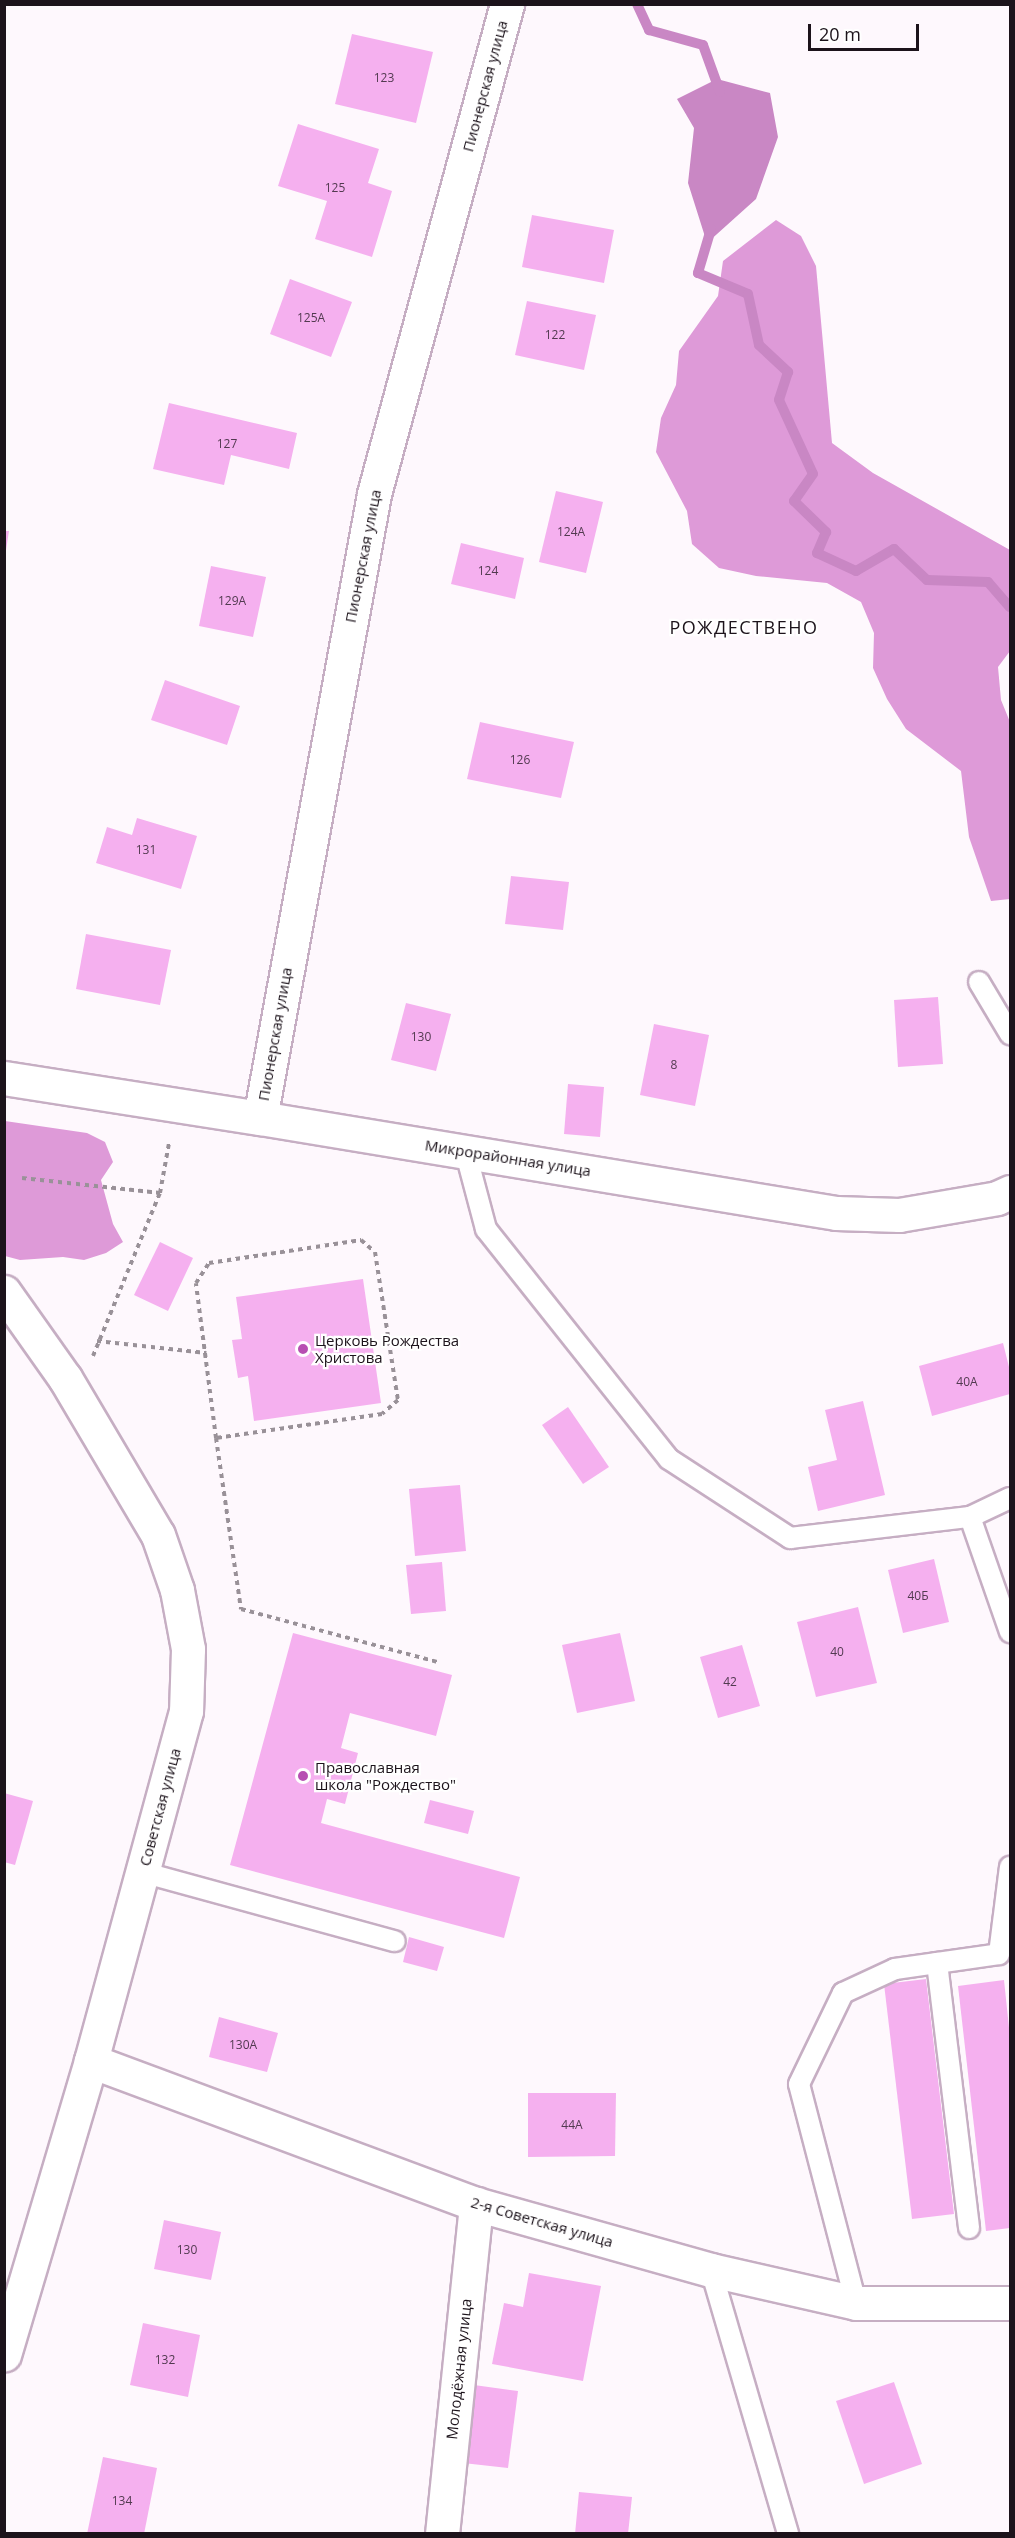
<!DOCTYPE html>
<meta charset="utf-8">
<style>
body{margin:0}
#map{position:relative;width:1015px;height:2538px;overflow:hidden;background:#fef8fd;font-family:"Open Sans",sans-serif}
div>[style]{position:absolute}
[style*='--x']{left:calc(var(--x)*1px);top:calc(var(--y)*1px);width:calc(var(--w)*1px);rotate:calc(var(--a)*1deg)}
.forest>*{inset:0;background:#de9ad8}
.water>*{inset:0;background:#c987c4}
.stream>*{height:10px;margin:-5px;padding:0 5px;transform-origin:5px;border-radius:5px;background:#c987c4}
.building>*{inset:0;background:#f5b0ef}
.path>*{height:4px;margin-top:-2px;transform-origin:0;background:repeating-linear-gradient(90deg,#999198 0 4.5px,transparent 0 9px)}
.roads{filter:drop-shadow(2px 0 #c6aec3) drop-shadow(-2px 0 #c6aec3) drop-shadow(0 2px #c6aec3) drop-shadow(0 -2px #c6aec3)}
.service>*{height:20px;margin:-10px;padding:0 10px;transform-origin:10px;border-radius:10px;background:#fff}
.minor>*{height:33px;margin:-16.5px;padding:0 16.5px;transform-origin:16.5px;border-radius:16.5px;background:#fff}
.tertiary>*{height:33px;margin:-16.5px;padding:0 16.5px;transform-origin:16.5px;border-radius:16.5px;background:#fff}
.dots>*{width:16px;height:16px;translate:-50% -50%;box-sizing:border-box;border:3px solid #fff;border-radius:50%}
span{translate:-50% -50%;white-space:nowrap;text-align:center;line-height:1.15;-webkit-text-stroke:4.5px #fff;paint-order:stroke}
.number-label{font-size:12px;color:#523a50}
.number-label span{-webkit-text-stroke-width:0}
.street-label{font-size:15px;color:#1c131b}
.poi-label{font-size:15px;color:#1c131b}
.left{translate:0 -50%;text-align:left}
.quarter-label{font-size:18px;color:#1c131b;letter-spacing:1.5px}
.frame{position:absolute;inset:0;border:6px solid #1c131b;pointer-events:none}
.scale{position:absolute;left:808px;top:24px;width:111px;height:27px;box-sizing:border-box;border:3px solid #1c131b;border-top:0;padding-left:8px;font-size:18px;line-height:21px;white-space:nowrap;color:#1c131b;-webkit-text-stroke:4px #fff;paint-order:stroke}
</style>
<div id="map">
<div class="forest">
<i style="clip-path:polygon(776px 220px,801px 236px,816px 266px,832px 443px,873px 473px,1010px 550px,1010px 651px,998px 667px,1001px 700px,1010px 722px,1010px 899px,991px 901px,969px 837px,961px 771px,906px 729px,887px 699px,873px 668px,874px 633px,861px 602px,827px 583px,756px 576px,719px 568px,692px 544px,687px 511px,656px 452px,661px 418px,676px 385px,679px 351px,718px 296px,723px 261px)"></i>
<i style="clip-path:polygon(5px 1121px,87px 1133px,105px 1142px,113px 1162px,101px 1180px,113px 1224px,123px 1242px,106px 1253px,84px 1260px,63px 1257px,20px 1260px,5px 1256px)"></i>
</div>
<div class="water">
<i style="clip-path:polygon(717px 79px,770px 93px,778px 137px,756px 199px,707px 243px,688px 183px,694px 128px,677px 99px)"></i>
</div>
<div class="stream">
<i style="--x:637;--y:4;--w:29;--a:65"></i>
<i style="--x:649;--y:30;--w:56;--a:15.5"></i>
<i style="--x:703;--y:45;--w:50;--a:70.1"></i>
<i style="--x:711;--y:229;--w:46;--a:106.5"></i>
<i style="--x:698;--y:273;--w:54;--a:22.8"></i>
<i style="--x:748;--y:294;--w:52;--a:77.8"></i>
<i style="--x:759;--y:345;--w:40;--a:43"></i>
<i style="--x:788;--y:372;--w:29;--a:108"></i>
<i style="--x:779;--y:400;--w:81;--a:65.3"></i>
<i style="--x:813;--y:474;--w:33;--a:125"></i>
<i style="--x:794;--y:501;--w:45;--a:44.1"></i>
<i style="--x:826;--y:532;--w:23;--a:113"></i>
<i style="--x:817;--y:553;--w:43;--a:24.8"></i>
<i style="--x:856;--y:571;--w:44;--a:-30.1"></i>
<i style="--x:894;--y:549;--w:45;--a:43.2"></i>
<i style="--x:927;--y:580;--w:61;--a:1.9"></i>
<i style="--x:988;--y:582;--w:33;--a:49"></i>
</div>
<div class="building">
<i style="clip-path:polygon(352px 34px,433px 52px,416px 123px,335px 104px)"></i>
<i style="clip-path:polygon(298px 124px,379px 149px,368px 183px,392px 191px,372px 257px,315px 239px,327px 201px,278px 186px)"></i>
<i style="clip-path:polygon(532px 215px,614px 230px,604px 283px,522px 267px)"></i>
<i style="clip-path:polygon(290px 279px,352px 302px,331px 357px,270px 334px)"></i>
<i style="clip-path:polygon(527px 301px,596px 315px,584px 370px,515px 355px)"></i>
<i style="clip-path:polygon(169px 403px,297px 433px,289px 469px,231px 455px,224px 485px,153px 469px)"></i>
<i style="clip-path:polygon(556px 491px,603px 502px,586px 573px,539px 562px)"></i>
<i style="clip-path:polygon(4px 531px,9px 531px,6px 550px,4px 550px)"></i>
<i style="clip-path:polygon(461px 543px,524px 558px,515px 599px,451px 584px)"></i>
<i style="clip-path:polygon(211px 566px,266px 577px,253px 637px,199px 626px)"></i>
<i style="clip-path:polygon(165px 680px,240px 706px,227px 745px,151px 720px)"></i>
<i style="clip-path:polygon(480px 722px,574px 742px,561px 798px,467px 779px)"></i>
<i style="clip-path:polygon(137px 818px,197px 836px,181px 889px,96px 863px,107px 827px,132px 835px)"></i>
<i style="clip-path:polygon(511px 876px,569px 882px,563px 930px,505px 924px)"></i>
<i style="clip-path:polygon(86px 934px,171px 950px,160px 1005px,76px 989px)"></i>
<i style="clip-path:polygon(938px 997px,943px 1064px,898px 1067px,894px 1000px)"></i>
<i style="clip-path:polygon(406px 1003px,451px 1014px,436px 1071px,391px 1060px)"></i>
<i style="clip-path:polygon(654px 1024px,709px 1035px,695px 1106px,640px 1095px)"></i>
<i style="clip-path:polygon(568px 1084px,604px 1087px,600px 1137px,564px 1134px)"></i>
<i style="clip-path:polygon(160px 1242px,193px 1258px,168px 1311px,134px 1295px)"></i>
<i style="clip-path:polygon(363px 1279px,381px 1403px,254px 1421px,248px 1376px,238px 1378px,232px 1340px,242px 1339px,236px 1297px)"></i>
<i style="clip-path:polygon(1003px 1343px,1010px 1371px,1010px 1394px,932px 1416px,919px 1366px)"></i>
<i style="clip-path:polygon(863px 1401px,885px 1495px,818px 1511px,808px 1467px,837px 1460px,825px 1410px)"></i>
<i style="clip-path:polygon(568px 1407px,609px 1467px,583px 1484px,542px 1425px)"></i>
<i style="clip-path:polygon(460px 1485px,466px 1551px,415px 1556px,409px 1489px)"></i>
<i style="clip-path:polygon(934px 1559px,949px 1622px,903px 1633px,888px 1570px)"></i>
<i style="clip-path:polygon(442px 1562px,446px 1611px,411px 1614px,406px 1565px)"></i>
<i style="clip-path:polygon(858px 1607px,877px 1683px,816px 1697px,797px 1622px)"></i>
<i style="clip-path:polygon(293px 1633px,452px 1675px,436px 1736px,350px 1713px,341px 1748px,358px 1753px,345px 1804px,327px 1799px,321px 1823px,520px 1877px,504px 1938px,230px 1865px)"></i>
<i style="clip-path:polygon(620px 1633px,635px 1701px,577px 1713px,562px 1645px)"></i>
<i style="clip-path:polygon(742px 1645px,760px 1706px,718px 1718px,700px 1657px)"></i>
<i style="clip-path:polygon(4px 1793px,33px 1801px,15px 1865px,4px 1862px)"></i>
<i style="clip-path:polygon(430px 1800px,474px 1811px,468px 1834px,424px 1823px)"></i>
<i style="clip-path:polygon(409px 1937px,444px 1947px,437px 1971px,403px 1962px)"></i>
<i style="clip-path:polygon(926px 1979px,954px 2214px,912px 2219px,884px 1984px)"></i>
<i style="clip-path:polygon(1004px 1980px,1010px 2037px,1010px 2228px,986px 2231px,958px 1986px)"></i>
<i style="clip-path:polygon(219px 2017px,278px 2033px,267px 2072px,209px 2057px)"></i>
<i style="clip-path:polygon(528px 2093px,616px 2093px,615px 2156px,528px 2157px)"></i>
<i style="clip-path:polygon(164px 2220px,221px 2232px,211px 2280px,154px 2269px)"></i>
<i style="clip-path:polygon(529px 2273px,601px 2286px,583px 2381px,492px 2364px,504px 2303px,523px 2307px)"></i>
<i style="clip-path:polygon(143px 2323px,200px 2335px,188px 2397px,130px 2385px)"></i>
<i style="clip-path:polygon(894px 2382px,922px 2464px,864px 2484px,836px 2401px)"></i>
<i style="clip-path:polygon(474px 2385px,518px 2391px,508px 2468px,463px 2463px)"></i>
<i style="clip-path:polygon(103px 2457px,157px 2468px,144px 2534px,87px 2534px)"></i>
<i style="clip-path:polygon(579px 2492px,632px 2497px,628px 2534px,575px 2534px)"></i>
</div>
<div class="path">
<i style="--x:22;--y:1178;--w:139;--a:6.2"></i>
<i style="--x:361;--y:1240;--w:18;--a:41"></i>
<i style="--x:375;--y:1252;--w:150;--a:81.2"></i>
<i style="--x:398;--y:1400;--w:21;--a:139"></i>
<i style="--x:382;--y:1414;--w:168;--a:171.8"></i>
<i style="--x:216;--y:1438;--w:156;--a:-97.4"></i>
<i style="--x:196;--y:1283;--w:24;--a:-57"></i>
<i style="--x:209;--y:1263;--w:154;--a:-8.6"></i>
<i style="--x:97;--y:1341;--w:110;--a:6.3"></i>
<i style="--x:93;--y:1356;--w:176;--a:-67.7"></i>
<i style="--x:160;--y:1193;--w:51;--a:-79.8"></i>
<i style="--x:216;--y:1438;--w:173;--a:81.7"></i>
<i style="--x:241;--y:1609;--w:203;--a:15.1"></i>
</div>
<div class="roads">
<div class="service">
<i style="--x:979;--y:982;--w:61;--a:59.2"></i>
<i style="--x:465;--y:1150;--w:82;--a:75.1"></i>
<i style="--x:486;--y:1229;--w:294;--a:51.5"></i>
<i style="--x:669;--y:1459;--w:145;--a:33.1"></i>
<i style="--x:790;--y:1538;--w:181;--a:-6.7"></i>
<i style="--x:970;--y:1517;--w:44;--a:-25.4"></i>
<i style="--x:970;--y:1517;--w:122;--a:70.8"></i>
<i style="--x:142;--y:1872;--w:262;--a:15.3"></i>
<i style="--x:937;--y:1963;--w:267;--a:83.1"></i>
<i style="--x:711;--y:2270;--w:275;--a:73.7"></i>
<i style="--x:856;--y:2303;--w:226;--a:-104.6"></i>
<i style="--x:799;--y:2084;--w:101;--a:-64.2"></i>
<i style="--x:843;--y:1993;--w:57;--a:-24.8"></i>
<i style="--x:895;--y:1969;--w:105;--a:-8.2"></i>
<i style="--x:999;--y:1954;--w:88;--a:-82.8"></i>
</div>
<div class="minor">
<i style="--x:507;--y:4;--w:508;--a:105.19"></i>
<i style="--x:374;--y:494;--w:634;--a:100.35"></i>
<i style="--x:260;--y:1118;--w:584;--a:9.37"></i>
<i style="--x:836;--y:1213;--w:63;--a:1.8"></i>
<i style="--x:899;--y:1215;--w:99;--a:-9.8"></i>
<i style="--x:997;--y:1198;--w:14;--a:-25"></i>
<i style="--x:4;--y:1292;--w:105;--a:54.7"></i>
<i style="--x:65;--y:1378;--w:182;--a:59.4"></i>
<i style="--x:158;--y:1535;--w:58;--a:70.9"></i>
<i style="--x:177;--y:1590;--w:60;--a:79.4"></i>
<i style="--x:188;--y:1649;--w:62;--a:91.8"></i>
<i style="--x:186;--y:1711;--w:363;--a:105.2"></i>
<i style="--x:91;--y:2061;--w:306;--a:106.5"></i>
<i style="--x:91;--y:2061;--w:411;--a:20.4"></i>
<i style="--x:476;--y:2204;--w:244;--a:15.7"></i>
<i style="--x:711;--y:2270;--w:149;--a:12.8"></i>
<i style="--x:856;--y:2303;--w:154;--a:0"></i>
<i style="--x:442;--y:2534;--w:332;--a:-84.1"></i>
</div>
<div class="tertiary">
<i style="--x:4;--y:1078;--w:259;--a:8.9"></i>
</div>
</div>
<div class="dots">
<i style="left:303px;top:1349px;background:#b74fb2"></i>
<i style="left:303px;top:1776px;background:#b74fb2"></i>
</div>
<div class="number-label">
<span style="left:384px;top:78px">123</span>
<span style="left:335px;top:188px">125</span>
<span style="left:311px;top:318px">125А</span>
<span style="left:555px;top:335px">122</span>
<span style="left:227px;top:444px">127</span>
<span style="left:571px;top:532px">124А</span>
<span style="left:488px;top:571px">124</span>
<span style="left:232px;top:601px">129А</span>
<span style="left:520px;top:760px">126</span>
<span style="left:146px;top:850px">131</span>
<span style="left:421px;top:1037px">130</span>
<span style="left:674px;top:1065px">8</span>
<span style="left:967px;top:1382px">40А</span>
<span style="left:918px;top:1596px">40Б</span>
<span style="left:837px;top:1652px">40</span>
<span style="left:730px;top:1682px">42</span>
<span style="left:243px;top:2045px">130А</span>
<span style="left:572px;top:2125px">44А</span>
<span style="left:187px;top:2250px">130</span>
<span style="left:165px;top:2360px">132</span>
<span style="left:122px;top:2501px">134</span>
</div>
<div class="street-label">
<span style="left:485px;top:86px;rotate:-75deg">Пионерская улица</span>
<span style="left:363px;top:556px;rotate:-79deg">Пионерская улица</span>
<span style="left:275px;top:1034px;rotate:-80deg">Пионерская улица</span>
<span style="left:508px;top:1158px;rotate:9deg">Микрорайонная улица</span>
<span style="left:160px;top:1807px;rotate:-75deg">Советская улица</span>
<span style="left:542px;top:2222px;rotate:16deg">2-я Советская улица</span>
<span style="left:459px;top:2369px;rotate:-84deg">Молодёжная улица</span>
</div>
<div class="poi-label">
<span class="left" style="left:315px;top:1349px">Церковь Рождества<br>Христова</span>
<span class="left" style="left:315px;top:1776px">Православная<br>школа "Рождество"</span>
</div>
<div class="quarter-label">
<span style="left:744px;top:627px">РОЖДЕСТВЕНО</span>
</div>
<div class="frame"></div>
<div class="scale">20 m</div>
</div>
